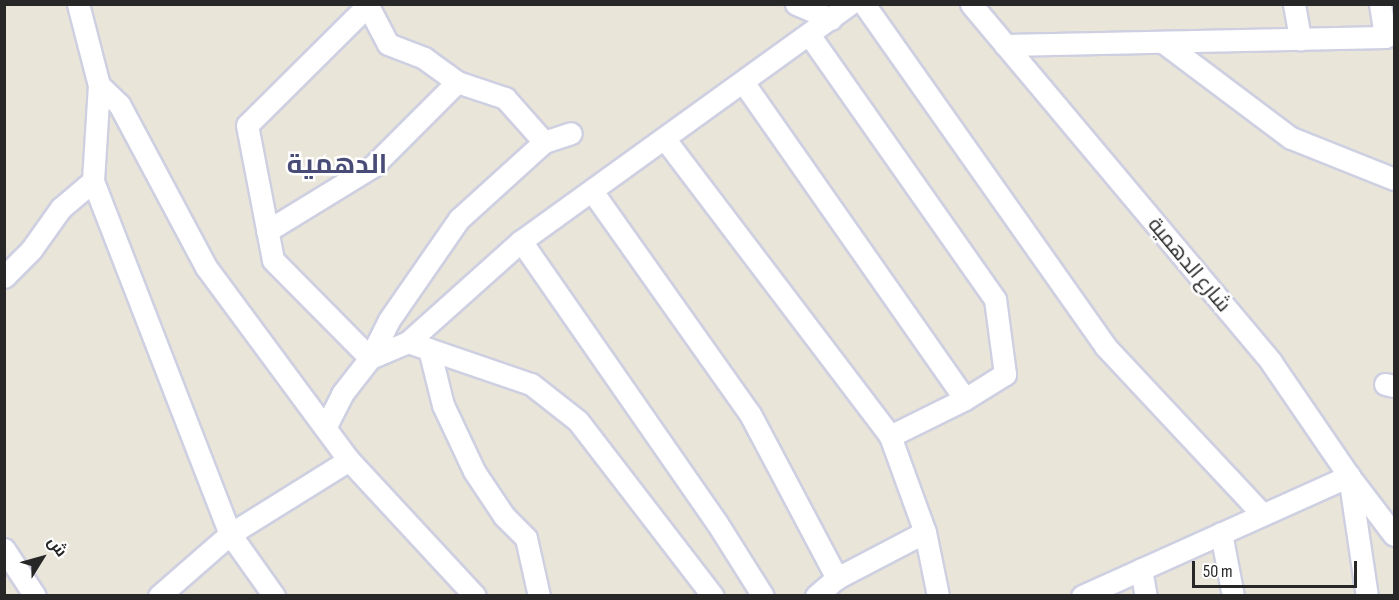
<!DOCTYPE html>
<meta charset="utf-8">
<style>
body{margin:0}
#map{position:relative;width:1399px;height:600px;overflow:hidden;background:#eae5d9;font-family:"Sofia Sans Condensed",Cairo,sans-serif}
div>[style]{position:absolute}
[style*='--x']{left:calc(var(--x)*1px);top:calc(var(--y)*1px);width:calc(var(--w)*1px);rotate:calc(var(--a)*1deg)}
.roads{filter:drop-shadow(2px 0 #ced0e1) drop-shadow(-2px 0 #ced0e1) drop-shadow(0 2px #ced0e1) drop-shadow(0 -2px #ced0e1)}
.minor>*{height:21px;margin:-10.5px;padding:0 10.5px;transform-origin:10.5px;border-radius:10.5px;background:#fff}
span{translate:-50% -50%;white-space:nowrap;text-align:center;line-height:1.15;-webkit-text-stroke:5px #fff;paint-order:stroke}
.street-label{font-size:21px;color:#272727}
.district-label{font-size:27px;color:#494c76;font-weight:700}
.frame{position:absolute;inset:0;border:6px solid #272727;pointer-events:none}
.north{position:absolute;left:12px;top:528px;width:60px;height:60px;-webkit-text-stroke:4px #fff;paint-order:stroke;rotate:53deg;font-size:16px;font-weight:700;line-height:24px;text-align:center;color:#272727}
.north::after{content:'';display:block;margin:auto;width:21px;height:27px;background:#272727;clip-path:polygon(50% 0,100% 100%,50% 72%,0 100%)}
.scale{position:absolute;left:1192px;top:561px;width:165px;height:27px;box-sizing:border-box;border:3px solid #272727;border-top:0;padding-left:8px;font-size:18px;line-height:21px;white-space:nowrap;color:#272727;-webkit-text-stroke:4px #fff;paint-order:stroke}
</style>
<div id="map">
<div class="roads">
<div class="minor">
<i style="--x:78;--y:4;--w:84;--a:75.5"></i>
<i style="--x:99;--y:85;--w:96;--a:93.6"></i>
<i style="--x:93;--y:181;--w:379;--a:68.8"></i>
<i style="--x:230;--y:534;--w:76;--a:54.6"></i>
<i style="--x:367;--y:4;--w:45;--a:62.3"></i>
<i style="--x:388;--y:44;--w:39;--a:21"></i>
<i style="--x:424;--y:58;--w:41;--a:36"></i>
<i style="--x:457;--y:82;--w:51;--a:18.4"></i>
<i style="--x:505;--y:98;--w:59;--a:48.4"></i>
<i style="--x:796;--y:4;--w:38;--a:23"></i>
<i style="--x:864;--y:4;--w:418;--a:54.8"></i>
<i style="--x:1105;--y:346;--w:230;--a:46.9"></i>
<i style="--x:971;--y:4;--w:467;--a:50"></i>
<i style="--x:1271;--y:362;--w:138;--a:55.6"></i>
<i style="--x:1349;--y:476;--w:74;--a:52.7"></i>
<i style="--x:1294;--y:4;--w:36;--a:80"></i>
<i style="--x:1380;--y:4;--w:33;--a:81"></i>
<i style="--x:368;--y:5;--w:170;--a:135.2"></i>
<i style="--x:247;--y:125;--w:137;--a:79.1"></i>
<i style="--x:273;--y:260;--w:138;--a:45.3"></i>
<i style="--x:370;--y:358;--w:42;--a:-63.4"></i>
<i style="--x:389;--y:320;--w:123;--a:-55.3"></i>
<i style="--x:459;--y:219;--w:115;--a:-42.2"></i>
<i style="--x:544;--y:142;--w:28;--a:-18"></i>
<i style="--x:810;--y:36;--w:322;--a:54.9"></i>
<i style="--x:995;--y:299;--w:76;--a:82.4"></i>
<i style="--x:1005;--y:374;--w:47;--a:148"></i>
<i style="--x:965;--y:399;--w:84;--a:153.7"></i>
<i style="--x:1163;--y:42;--w:160;--a:36.9"></i>
<i style="--x:1291;--y:138;--w:111;--a:21.7"></i>
<i style="--x:1005;--y:45;--w:380;--a:-1.2"></i>
<i style="--x:1385;--y:37;--w:10;--a:-29"></i>
<i style="--x:743;--y:82;--w:387;--a:55"></i>
<i style="--x:99;--y:85;--w:28;--a:44"></i>
<i style="--x:119;--y:104;--w:185;--a:61.9"></i>
<i style="--x:206;--y:267;--w:240;--a:53.5"></i>
<i style="--x:349;--y:460;--w:185;--a:47.2"></i>
<i style="--x:664;--y:138;--w:374;--a:52.8"></i>
<i style="--x:890;--y:436;--w:102;--a:70"></i>
<i style="--x:925;--y:532;--w:65;--a:78.5"></i>
<i style="--x:592;--y:191;--w:273;--a:54.7"></i>
<i style="--x:750;--y:414;--w:186;--a:62.1"></i>
<i style="--x:267;--y:231;--w:124;--a:-31.5"></i>
<i style="--x:373;--y:166;--w:119;--a:-45"></i>
<i style="--x:521;--y:241;--w:343;--a:55.2"></i>
<i style="--x:717;--y:523;--w:86;--a:57.8"></i>
<i style="--x:4;--y:277;--w:38;--a:-45"></i>
<i style="--x:31;--y:250;--w:52;--a:-54.5"></i>
<i style="--x:61;--y:208;--w:42;--a:-40.2"></i>
<i style="--x:408;--y:342;--w:130;--a:18.9"></i>
<i style="--x:531;--y:384;--w:60;--a:38.2"></i>
<i style="--x:578;--y:421;--w:221;--a:52.4"></i>
<i style="--x:429;--y:349;--w:58;--a:76"></i>
<i style="--x:443;--y:405;--w:73;--a:64.8"></i>
<i style="--x:474;--y:471;--w:54;--a:56.3"></i>
<i style="--x:504;--y:516;--w:31;--a:45"></i>
<i style="--x:526;--y:538;--w:59;--a:77.4"></i>
<i style="--x:1385;--y:384;--w:9;--a:13"></i>
<i style="--x:326;--y:426;--w:36;--a:-63"></i>
<i style="--x:342;--y:394;--w:46;--a:-52.1"></i>
<i style="--x:370;--y:358;--w:41;--a:-22.8"></i>
<i style="--x:408;--y:342;--w:152;--a:-41.8"></i>
<i style="--x:521;--y:241;--w:405;--a:-35.8"></i>
<i style="--x:1221;--y:533;--w:64;--a:79.2"></i>
<i style="--x:4;--y:549;--w:56;--a:56.6"></i>
<i style="--x:1141;--y:569;--w:27;--a:80"></i>
<i style="--x:159;--y:596;--w:94;--a:-41.1"></i>
<i style="--x:230;--y:534;--w:140;--a:-31.9"></i>
<i style="--x:816;--y:596;--w:28;--a:-41"></i>
<i style="--x:837;--y:578;--w:99;--a:-27.6"></i>
<i style="--x:1082;--y:596;--w:293;--a:-24.2"></i>
<i style="--x:1349;--y:476;--w:121;--a:81.5"></i>
</div>
</div>
<div class="street-label">
<span style="left:1189px;top:265px;rotate:50deg">شارع الدهمية</span>
</div>
<div class="district-label">
<span style="left:337px;top:166px">الدهمية</span>
</div>
<div class="frame"></div>
<div class="north">ش</div>
<div class="scale">50 m</div>
</div>
